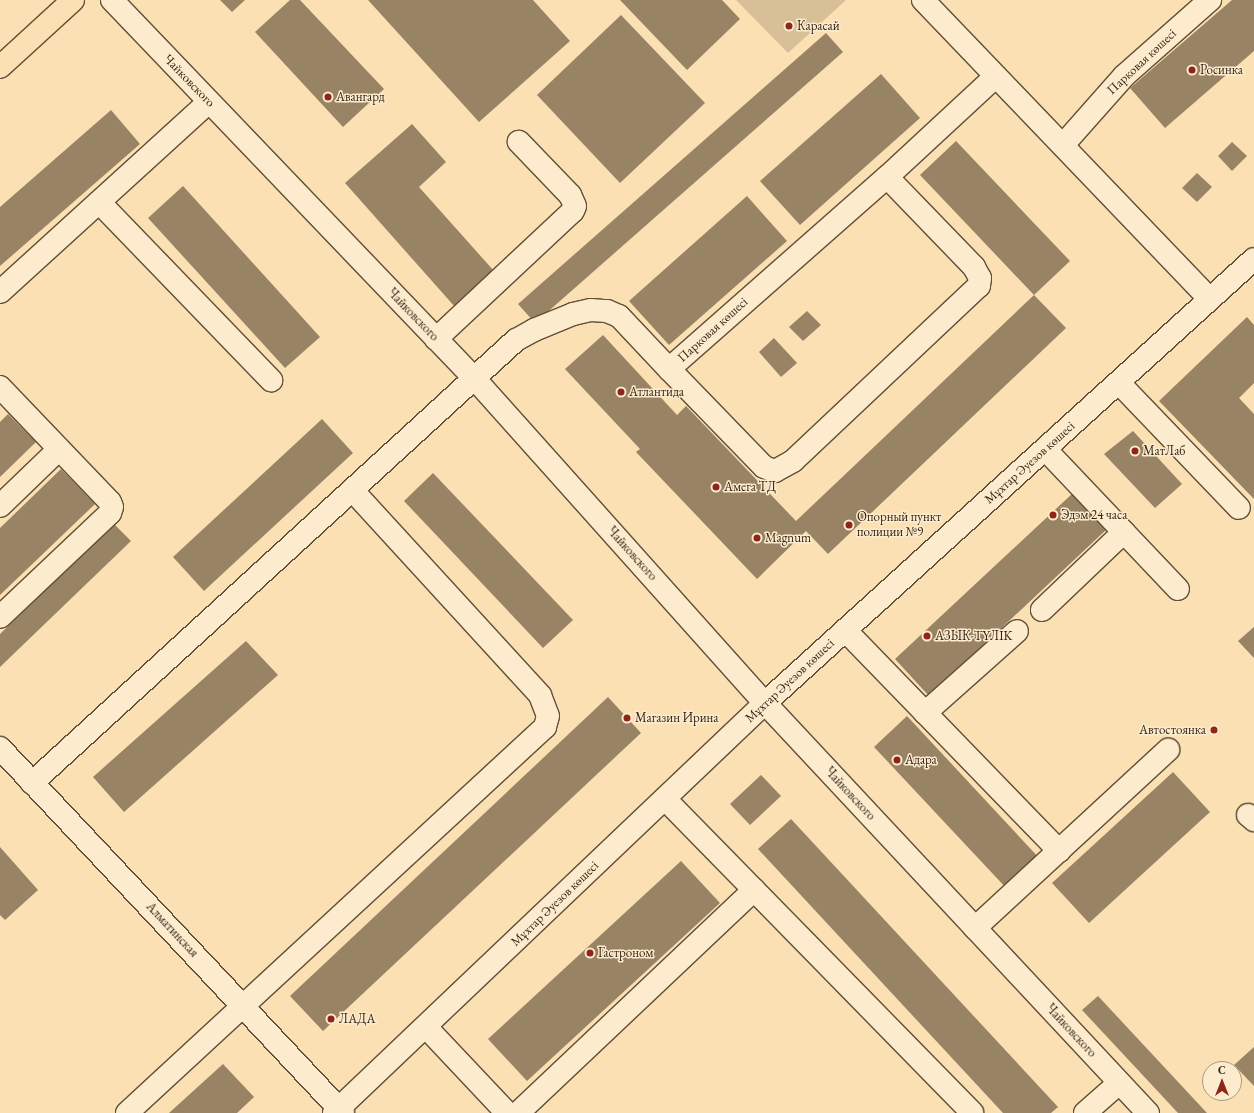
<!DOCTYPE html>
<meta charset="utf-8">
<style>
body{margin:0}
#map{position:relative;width:1254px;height:1113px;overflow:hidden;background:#fae0b2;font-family:"EB Garamond",serif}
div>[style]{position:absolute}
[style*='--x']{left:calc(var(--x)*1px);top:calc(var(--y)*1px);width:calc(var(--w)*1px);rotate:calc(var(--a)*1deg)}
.green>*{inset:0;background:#d7bf97}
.building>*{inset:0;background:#998365}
.roads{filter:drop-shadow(1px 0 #624f39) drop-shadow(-1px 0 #624f39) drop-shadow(0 1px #624f39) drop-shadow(0 -1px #624f39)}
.minor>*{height:22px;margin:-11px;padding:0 11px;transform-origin:11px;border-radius:11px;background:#fcebcd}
.major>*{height:22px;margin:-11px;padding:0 11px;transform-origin:11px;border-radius:11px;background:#fae0b2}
.dots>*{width:11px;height:11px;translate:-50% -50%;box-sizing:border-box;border:2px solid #fcebcd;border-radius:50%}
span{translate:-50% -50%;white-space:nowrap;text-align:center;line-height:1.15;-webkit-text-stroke:3px #fcebcd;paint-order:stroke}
.poi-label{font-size:13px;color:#2f1f11}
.left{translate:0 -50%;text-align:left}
.right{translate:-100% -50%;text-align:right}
.street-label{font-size:13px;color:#2f1f11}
.north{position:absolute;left:1202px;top:1061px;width:40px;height:40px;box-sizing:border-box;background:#fcebcd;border:1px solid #aa9982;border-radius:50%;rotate:0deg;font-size:11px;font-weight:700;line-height:16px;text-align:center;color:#2f1f11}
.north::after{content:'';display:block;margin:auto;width:14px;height:18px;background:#8f2418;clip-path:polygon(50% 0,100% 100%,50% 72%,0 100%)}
</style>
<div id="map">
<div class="green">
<i style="clip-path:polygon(736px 0,846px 0,788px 53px)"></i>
</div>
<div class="building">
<i style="clip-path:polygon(220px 0,245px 0,232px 12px)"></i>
<i style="clip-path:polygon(290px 0,300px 0,384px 89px,343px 127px,255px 32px)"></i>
<i style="clip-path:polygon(368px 0,533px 0,570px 41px,479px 122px)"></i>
<i style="clip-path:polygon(620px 0,722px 0,740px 19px,687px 70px)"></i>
<i style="clip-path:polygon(1232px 0,1254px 0,1254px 51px,1165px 128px,1130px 88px)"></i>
<i style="clip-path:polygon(621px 15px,705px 103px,620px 183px,537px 95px)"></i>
<i style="clip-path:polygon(826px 33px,843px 52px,535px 323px,518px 304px)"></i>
<i style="clip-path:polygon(881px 74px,920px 118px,800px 225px,760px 181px)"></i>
<i style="clip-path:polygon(111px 110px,140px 144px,0 266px,0 207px)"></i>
<i style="clip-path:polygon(412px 124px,446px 162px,419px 187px,494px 271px,455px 307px,345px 183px)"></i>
<i style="clip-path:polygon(956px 141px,1070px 261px,1034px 295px,1066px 328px,828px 554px,806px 531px,757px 579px,636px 452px,640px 449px,565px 369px,603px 335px,677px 415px,686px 406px,796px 521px,1034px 295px,920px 175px)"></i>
<i style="clip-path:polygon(1232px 142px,1247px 156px,1232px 171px,1218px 156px)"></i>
<i style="clip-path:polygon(1197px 173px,1212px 187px,1197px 202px,1182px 188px)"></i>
<i style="clip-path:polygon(183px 186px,320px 337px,285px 368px,148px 218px)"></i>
<i style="clip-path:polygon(747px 196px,787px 241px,669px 345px,629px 301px)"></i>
<i style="clip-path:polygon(807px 311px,821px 325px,803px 341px,789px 327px)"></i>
<i style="clip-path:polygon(1247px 317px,1254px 325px,1254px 383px,1239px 398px,1254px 414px,1254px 499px,1159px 401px)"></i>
<i style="clip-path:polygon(774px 338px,797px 363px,781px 377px,759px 352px)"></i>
<i style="clip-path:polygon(8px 414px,36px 442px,0 477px,0 422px)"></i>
<i style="clip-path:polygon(322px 419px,353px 453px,204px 591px,173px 557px)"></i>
<i style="clip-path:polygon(1133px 431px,1182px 484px,1155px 508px,1104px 454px)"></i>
<i style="clip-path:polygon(61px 469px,95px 504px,0 595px,0 528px)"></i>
<i style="clip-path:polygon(433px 473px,573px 620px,543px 648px,404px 501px)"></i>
<i style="clip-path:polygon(1073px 493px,1107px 529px,929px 696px,895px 659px)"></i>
<i style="clip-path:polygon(114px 524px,131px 541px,0 667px,0 634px)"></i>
<i style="clip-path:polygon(1254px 627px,1254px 658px,1238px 641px)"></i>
<i style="clip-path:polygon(246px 641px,278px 675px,124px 812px,93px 777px)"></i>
<i style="clip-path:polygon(608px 697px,641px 733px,323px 1031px,290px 996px)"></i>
<i style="clip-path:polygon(907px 716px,1041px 860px,1008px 890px,874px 747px)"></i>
<i style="clip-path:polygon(1173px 772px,1210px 812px,1089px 923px,1052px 883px)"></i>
<i style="clip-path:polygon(761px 775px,781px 796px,750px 825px,730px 804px)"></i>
<i style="clip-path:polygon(791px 819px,1058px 1107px,1051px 1113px,1003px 1113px,758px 849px)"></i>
<i style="clip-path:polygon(0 847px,38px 890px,5px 920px,0 915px)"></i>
<i style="clip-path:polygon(681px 861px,720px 903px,527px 1081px,488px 1039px)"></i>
<i style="clip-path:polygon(1098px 996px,1207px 1113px,1178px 1113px,1082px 1010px)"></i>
<i style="clip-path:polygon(1254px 1047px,1254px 1086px,1234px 1065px)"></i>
<i style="clip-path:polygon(223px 1064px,254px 1097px,237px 1113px,169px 1113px)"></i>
</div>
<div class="roads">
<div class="minor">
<i style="--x:112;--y:0;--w:523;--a:46.24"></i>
<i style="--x:474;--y:378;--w:436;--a:48.2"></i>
<i style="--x:765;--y:703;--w:561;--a:46.95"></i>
<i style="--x:923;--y:0;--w:414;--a:46.2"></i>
<i style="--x:1063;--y:145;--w:92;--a:-48.5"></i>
<i style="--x:1124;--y:76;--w:115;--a:-41.5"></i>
<i style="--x:99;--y:202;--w:248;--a:46"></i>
<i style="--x:0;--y:292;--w:282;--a:-42.3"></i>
<i style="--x:436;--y:339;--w:187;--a:-43.1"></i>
<i style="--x:573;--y:211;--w:5;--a:-68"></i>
<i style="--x:575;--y:206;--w:12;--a:-114"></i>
<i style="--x:570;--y:195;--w:74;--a:-133.9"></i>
<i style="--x:669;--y:369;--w:136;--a:45.9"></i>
<i style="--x:764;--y:467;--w:12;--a:20"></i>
<i style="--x:775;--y:471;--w:21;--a:-29"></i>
<i style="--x:793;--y:461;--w:255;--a:-43.3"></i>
<i style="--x:979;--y:286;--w:8;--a:-83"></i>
<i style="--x:980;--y:278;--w:13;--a:-119"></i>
<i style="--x:974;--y:267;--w:125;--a:-134"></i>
<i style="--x:1119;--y:383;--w:173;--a:46.2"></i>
<i style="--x:0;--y:387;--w:159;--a:46.3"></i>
<i style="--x:110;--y:502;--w:5;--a:68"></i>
<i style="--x:112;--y:507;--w:6;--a:108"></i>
<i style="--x:110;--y:513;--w:151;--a:136.6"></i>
<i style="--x:1045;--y:449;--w:193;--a:46.5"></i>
<i style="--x:0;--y:506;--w:82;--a:-44"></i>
<i style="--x:1042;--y:610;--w:113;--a:-43.6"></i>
<i style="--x:845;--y:630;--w:308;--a:45.9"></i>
<i style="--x:925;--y:713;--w:123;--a:-41.7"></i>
<i style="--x:0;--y:748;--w:501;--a:46.78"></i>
<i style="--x:32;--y:783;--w:656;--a:-42.47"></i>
<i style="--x:516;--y:340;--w:21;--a:-29"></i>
<i style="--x:534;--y:330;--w:42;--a:-22.3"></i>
<i style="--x:573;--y:314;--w:18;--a:-13"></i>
<i style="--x:591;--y:310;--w:16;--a:4"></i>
<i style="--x:607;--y:311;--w:13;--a:23"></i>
<i style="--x:619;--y:316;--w:73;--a:46.7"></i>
<i style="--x:669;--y:369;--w:290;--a:-41.4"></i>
<i style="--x:887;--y:177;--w:147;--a:-42.8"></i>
<i style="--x:665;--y:799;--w:439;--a:45.6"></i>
<i style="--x:1248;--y:815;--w:8;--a:40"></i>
<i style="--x:975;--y:928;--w:263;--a:-42.7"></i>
<i style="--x:426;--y:1027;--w:118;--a:46.7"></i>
<i style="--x:127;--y:1113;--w:569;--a:-42.72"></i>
<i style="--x:545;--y:727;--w:11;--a:-75"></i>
<i style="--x:548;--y:716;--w:22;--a:-111"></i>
<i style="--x:540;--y:695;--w:278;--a:-132.5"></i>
<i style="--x:334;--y:1113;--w:595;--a:-43.57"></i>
<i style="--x:765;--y:703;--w:660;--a:-42.24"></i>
<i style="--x:518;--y:1113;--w:325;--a:-43.4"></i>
<i style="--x:1085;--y:1113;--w:45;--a:-41.4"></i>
</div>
<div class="major">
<i style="--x:0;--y:67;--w:99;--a:-42.5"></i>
</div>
</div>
<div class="dots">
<i style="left:789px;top:26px;background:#8f2418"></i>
<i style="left:1192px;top:70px;background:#8f2418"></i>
<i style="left:328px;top:97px;background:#8f2418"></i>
<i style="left:621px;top:392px;background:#8f2418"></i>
<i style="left:1135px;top:451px;background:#8f2418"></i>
<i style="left:716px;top:487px;background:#8f2418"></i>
<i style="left:1053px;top:515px;background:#8f2418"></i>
<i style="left:849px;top:525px;background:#8f2418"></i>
<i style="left:757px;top:538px;background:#8f2418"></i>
<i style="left:927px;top:636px;background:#8f2418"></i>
<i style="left:627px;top:718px;background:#8f2418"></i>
<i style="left:1214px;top:730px;background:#8f2418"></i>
<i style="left:897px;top:760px;background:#8f2418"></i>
<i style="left:590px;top:953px;background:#8f2418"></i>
<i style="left:331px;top:1019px;background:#8f2418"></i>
</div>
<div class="poi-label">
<span class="left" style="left:797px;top:26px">Карасай</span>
<span class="left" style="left:1200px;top:70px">Росинка</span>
<span class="left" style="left:336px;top:97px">Авангард</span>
<span class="left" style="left:629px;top:392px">Атлантида</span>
<span class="left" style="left:1143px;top:451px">МатЛаб</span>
<span class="left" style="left:724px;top:487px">Амега ТД</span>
<span class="left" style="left:1061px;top:515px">Эдэм 24 часа</span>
<span class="left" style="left:857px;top:525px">Опорный пункт<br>полиции №9</span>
<span class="left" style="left:765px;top:538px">Magnum</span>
<span class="left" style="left:935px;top:636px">АЗЫК-TYЛIK</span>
<span class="left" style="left:635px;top:718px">Магазин Ирина</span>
<span class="right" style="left:1206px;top:730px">Автостоянка</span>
<span class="left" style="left:905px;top:760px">Адара</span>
<span class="left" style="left:598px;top:953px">Гастроном</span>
<span class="left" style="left:339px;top:1019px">ЛАДА</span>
</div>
<div class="street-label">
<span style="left:1142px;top:62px;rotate:-43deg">Парковая көшесі</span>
<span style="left:189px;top:81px;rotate:46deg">Чайковского</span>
<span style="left:413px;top:315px;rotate:46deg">Чайковского</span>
<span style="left:713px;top:330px;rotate:-42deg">Парковая көшесі</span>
<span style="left:1030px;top:463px;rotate:-42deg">Мұхтар Әуезов көшесі</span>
<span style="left:632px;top:554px;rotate:48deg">Чайковского</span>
<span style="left:790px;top:681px;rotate:-43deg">Мұхтар Әуезов көшесі</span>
<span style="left:850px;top:794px;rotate:47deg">Чайковского</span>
<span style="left:555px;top:904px;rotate:-44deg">Мұхтар Әуезов көшесі</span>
<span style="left:172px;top:930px;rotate:47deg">Алматинская</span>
<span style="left:1071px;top:1031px;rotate:47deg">Чайковского</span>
</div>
<div class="north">С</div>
</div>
